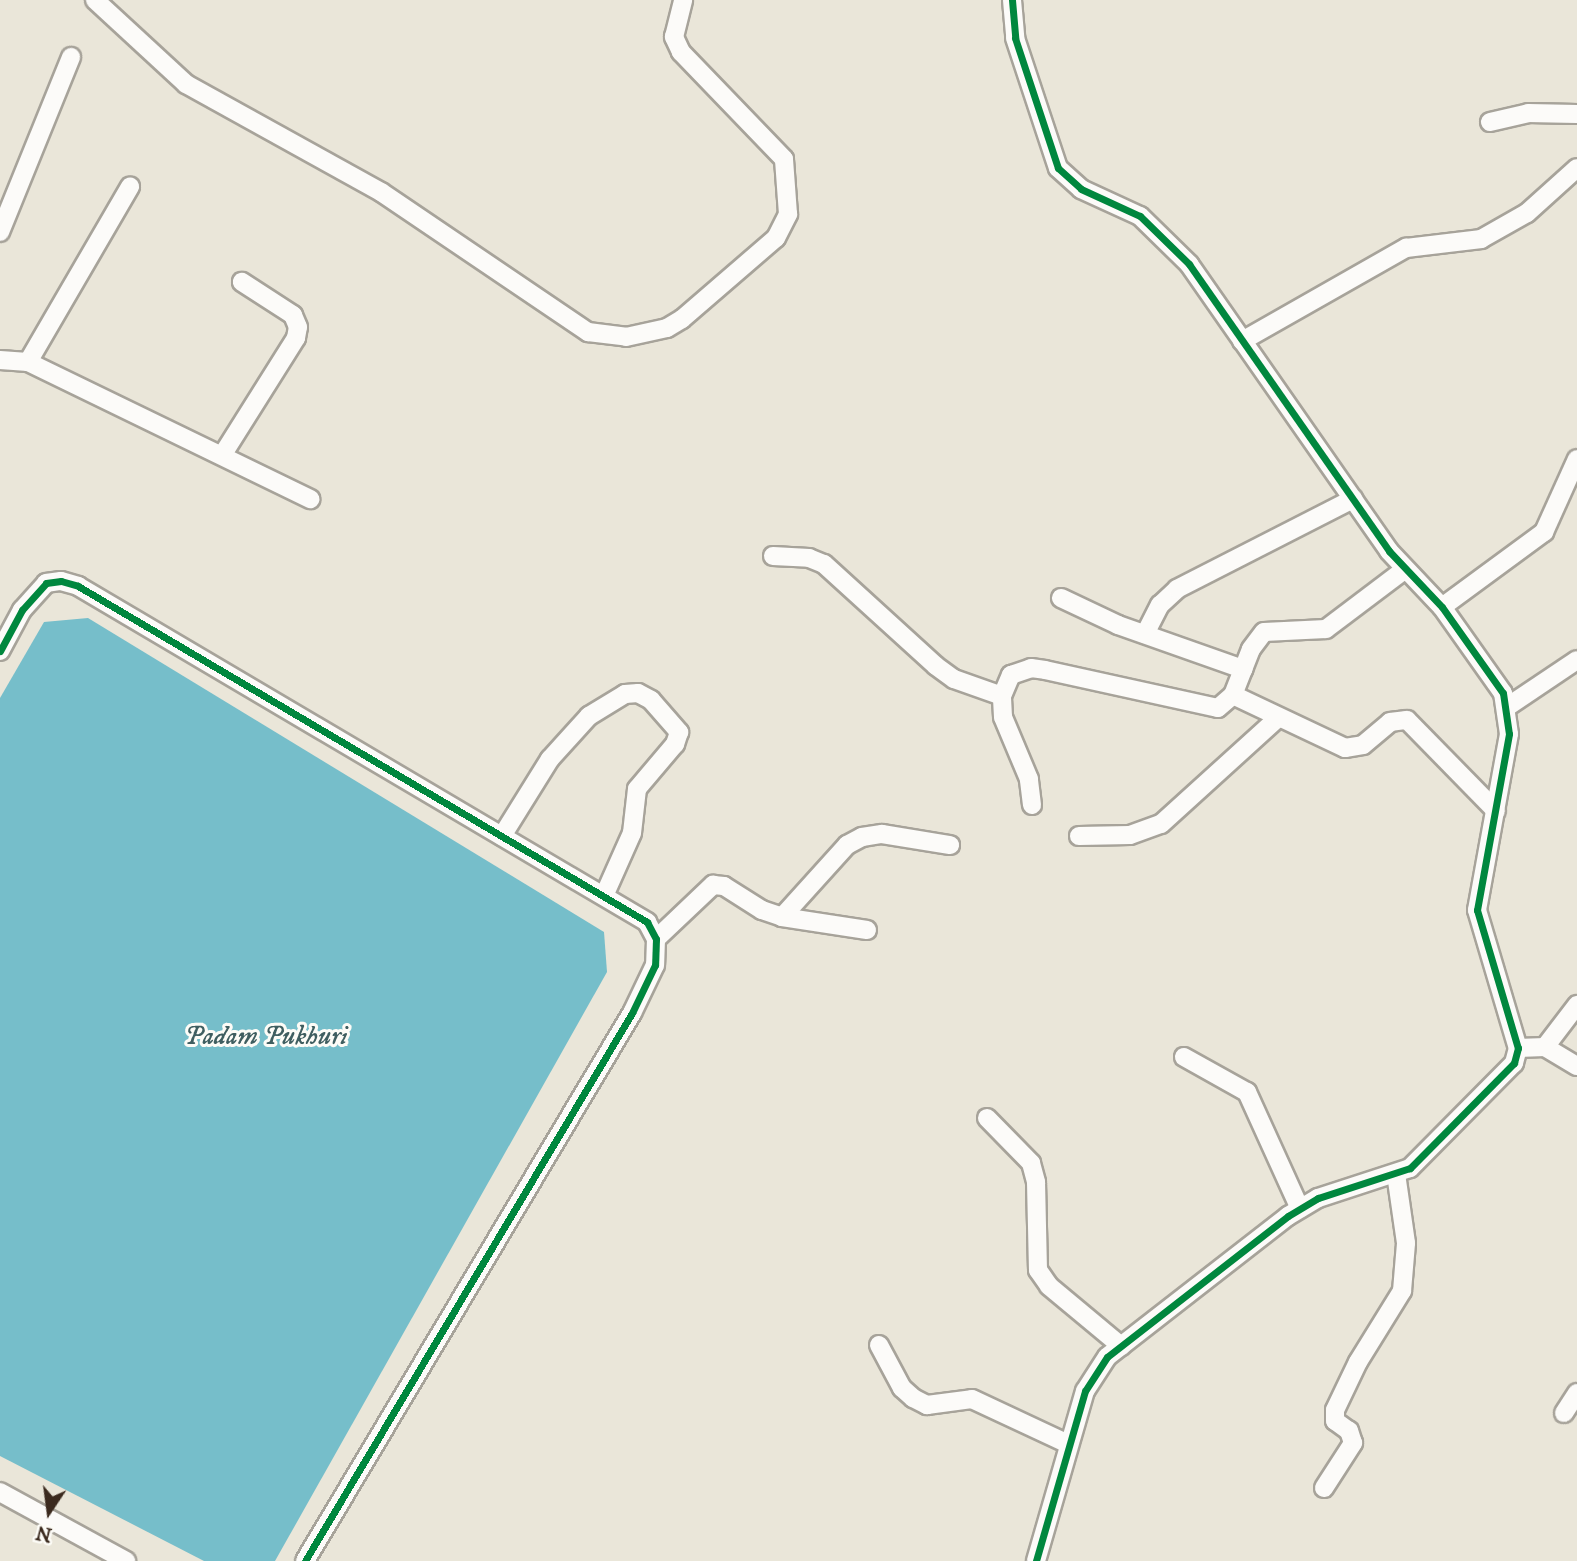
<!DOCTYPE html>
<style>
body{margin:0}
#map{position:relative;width:1577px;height:1561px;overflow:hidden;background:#eae6d9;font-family:"IM FELL DW Pica",serif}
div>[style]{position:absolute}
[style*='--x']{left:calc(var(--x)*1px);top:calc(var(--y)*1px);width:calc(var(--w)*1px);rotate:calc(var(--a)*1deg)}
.water>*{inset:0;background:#76beca}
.roads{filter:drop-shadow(2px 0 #a7a39a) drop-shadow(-2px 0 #a7a39a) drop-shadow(0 2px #a7a39a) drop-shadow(0 -2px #a7a39a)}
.minor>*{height:18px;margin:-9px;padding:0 9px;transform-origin:9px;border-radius:9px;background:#fcfbf9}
.cycleway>*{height:7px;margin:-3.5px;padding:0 3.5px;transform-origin:3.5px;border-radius:3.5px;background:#00873e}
span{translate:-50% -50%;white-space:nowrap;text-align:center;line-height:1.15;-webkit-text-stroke:6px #fdfcf7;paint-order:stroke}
.water-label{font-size:26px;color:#3f5e60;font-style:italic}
.north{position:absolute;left:14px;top:1477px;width:70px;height:70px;-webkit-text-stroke:5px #fdfcf7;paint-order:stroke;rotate:193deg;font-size:19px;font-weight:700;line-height:28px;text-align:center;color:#3b2a1e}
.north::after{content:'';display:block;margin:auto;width:24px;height:32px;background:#3b2a1e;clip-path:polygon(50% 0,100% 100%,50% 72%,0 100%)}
</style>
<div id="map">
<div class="water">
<i style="clip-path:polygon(88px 618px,604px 932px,607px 972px,275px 1561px,204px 1561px,0 1456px,0 698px,44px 622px)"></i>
</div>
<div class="roads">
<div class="minor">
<i style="--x:95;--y:0;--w:124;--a:42.7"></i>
<i style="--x:186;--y:84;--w:223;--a:29"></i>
<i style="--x:381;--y:192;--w:250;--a:34.1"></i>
<i style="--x:588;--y:332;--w:38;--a:7"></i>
<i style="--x:626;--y:337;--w:42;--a:-12.4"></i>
<i style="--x:667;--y:328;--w:17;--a:-31"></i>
<i style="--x:682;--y:319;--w:124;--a:-40.8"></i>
<i style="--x:776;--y:238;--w:27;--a:-63"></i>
<i style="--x:788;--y:214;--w:55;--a:-94.2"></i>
<i style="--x:784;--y:159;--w:149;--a:-133.9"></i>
<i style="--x:681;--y:52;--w:17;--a:-115"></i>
<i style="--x:674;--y:37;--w:38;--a:-76"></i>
<i style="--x:1012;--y:0;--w:38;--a:85"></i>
<i style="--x:1015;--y:38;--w:137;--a:71.7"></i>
<i style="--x:1058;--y:168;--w:31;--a:42"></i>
<i style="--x:1081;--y:189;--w:65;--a:24.6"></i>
<i style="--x:1140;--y:216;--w:69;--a:44.4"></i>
<i style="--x:1189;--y:264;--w:350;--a:55.1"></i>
<i style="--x:1389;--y:551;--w:77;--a:46.6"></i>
<i style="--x:1442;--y:607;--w:105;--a:54.7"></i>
<i style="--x:1503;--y:693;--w:41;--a:81.7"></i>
<i style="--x:1509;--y:734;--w:179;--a:100.3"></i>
<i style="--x:1477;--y:910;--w:144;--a:73.5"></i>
<i style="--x:1518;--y:1048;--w:16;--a:105"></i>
<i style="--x:1514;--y:1063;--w:148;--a:134.7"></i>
<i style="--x:1410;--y:1168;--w:97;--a:161.9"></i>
<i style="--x:1318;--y:1198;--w:35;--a:149"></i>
<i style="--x:1288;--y:1216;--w:229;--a:142.1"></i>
<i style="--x:1107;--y:1357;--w:40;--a:122.9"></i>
<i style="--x:1085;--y:1391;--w:177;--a:106.1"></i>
<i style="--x:1490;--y:122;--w:39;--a:-13"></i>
<i style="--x:1528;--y:113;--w:49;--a:1.2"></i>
<i style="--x:0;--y:232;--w:189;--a:-67.9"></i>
<i style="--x:1242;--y:341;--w:189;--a:-29.6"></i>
<i style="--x:1406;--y:248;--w:76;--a:-6.8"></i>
<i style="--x:1481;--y:239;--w:53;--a:-29.5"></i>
<i style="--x:1527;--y:213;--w:67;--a:-42"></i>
<i style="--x:0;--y:360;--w:28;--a:4"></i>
<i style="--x:28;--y:362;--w:203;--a:-59.8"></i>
<i style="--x:28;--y:362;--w:314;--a:25.9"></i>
<i style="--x:223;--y:454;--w:137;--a:-57.8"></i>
<i style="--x:296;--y:338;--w:11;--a:-80"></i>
<i style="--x:298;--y:327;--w:13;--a:-113"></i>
<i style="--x:293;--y:315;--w:61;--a:-147.1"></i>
<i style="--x:773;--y:556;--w:36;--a:3"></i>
<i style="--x:809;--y:558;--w:16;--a:22"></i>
<i style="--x:824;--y:564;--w:151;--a:42.3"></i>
<i style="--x:936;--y:666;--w:22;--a:36"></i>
<i style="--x:954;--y:679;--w:51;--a:19.5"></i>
<i style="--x:1061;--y:598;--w:63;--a:25.3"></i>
<i style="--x:1118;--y:625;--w:133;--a:19.4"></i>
<i style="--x:1442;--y:607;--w:127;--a:-36.3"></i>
<i style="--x:1544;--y:532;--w:80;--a:-65.7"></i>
<i style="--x:1145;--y:634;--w:33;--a:-63"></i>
<i style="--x:1160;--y:605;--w:23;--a:-43"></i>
<i style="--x:1177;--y:589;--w:198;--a:-27.1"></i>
<i style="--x:0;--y:651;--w:47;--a:-61.8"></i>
<i style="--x:22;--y:610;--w:36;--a:-48"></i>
<i style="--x:46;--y:583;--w:15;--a:-8"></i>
<i style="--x:61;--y:581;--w:18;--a:16"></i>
<i style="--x:78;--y:586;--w:661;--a:30.56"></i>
<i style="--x:647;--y:922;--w:19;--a:62"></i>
<i style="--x:656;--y:939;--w:26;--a:92"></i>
<i style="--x:655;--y:965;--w:53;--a:115.6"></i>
<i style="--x:632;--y:1013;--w:638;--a:120.83"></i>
<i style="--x:1233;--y:695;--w:124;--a:25.3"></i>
<i style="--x:1345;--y:748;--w:18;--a:-9"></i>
<i style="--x:1363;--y:745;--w:35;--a:-40"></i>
<i style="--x:1390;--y:722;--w:17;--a:-7"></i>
<i style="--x:1407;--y:720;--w:127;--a:45.6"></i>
<i style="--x:1507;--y:707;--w:84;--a:-33.9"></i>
<i style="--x:1032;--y:805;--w:26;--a:-97"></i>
<i style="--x:1029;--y:779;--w:67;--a:-112.8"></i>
<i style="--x:1003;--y:717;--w:21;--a:-93"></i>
<i style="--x:1002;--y:696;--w:23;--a:-67"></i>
<i style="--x:1011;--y:675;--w:21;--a:-19"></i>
<i style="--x:1031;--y:668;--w:14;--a:8"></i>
<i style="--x:1045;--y:670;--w:177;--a:12.4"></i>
<i style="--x:1218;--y:708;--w:20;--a:-41"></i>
<i style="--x:1233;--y:695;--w:49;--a:-68.6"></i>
<i style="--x:1251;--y:649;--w:21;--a:-53"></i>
<i style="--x:1264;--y:632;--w:62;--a:-2.8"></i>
<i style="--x:1326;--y:629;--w:98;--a:-37.1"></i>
<i style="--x:502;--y:836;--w:91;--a:-58.1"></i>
<i style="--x:550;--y:759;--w:58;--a:-47.8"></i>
<i style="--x:589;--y:716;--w:42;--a:-31.4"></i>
<i style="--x:625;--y:694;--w:13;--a:-4"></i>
<i style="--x:638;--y:693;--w:15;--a:28"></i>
<i style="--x:651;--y:700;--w:43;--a:48.8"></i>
<i style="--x:679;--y:732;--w:13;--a:108"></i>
<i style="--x:675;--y:744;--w:59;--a:130.2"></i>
<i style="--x:637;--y:789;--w:44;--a:96.5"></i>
<i style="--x:632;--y:833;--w:69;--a:114"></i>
<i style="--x:1079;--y:836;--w:51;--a:-1.1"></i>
<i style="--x:1130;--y:835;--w:33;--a:-20"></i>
<i style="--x:1161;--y:824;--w:159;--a:-42.2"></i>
<i style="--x:782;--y:917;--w:97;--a:-47.9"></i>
<i style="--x:847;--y:845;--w:17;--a:-28"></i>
<i style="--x:862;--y:837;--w:20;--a:-9"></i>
<i style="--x:882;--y:834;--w:69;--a:9.2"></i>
<i style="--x:656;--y:939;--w:79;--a:-43.5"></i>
<i style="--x:713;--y:885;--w:11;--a:5"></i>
<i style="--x:724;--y:886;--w:45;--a:32.3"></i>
<i style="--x:762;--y:910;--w:21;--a:19"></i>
<i style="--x:782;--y:917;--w:86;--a:8.7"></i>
<i style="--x:1545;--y:1047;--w:37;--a:31"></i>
<i style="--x:1518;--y:1048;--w:27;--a:-2"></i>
<i style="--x:1545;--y:1047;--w:53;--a:-52.7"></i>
<i style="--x:1184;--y:1057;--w:72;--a:29.1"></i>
<i style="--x:1247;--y:1092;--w:128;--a:65.6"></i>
<i style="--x:987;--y:1118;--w:63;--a:45.6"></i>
<i style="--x:1031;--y:1163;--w:20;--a:75"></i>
<i style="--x:1036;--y:1182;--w:88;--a:88.7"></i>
<i style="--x:1038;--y:1270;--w:19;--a:55"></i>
<i style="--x:1049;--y:1286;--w:94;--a:39.8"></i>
<i style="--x:879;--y:1345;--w:49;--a:61.9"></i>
<i style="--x:902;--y:1388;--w:15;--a:42"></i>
<i style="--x:913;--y:1398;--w:16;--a:27"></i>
<i style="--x:927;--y:1405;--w:45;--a:-7.6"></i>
<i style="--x:972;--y:1399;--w:106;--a:25.1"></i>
<i style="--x:1564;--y:1413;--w:24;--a:-57"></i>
<i style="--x:1324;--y:1488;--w:54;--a:-57.2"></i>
<i style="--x:1353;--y:1443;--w:13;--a:-108"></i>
<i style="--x:1349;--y:1431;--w:17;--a:-144"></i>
<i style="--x:1335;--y:1421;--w:11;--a:-90"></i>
<i style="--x:1335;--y:1410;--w:53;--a:-64.4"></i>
<i style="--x:1358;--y:1362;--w:84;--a:-58.2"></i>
<i style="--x:1402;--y:1291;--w:48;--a:-85.2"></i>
<i style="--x:1406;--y:1243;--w:70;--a:-98.2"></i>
<i style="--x:0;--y:1492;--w:144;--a:28.7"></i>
</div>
</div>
<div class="cycleway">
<i style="--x:1012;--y:0;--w:38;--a:85"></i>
<i style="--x:1015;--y:38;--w:137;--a:71.7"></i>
<i style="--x:1058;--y:168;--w:31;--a:42"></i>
<i style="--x:1081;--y:189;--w:65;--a:24.6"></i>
<i style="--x:1140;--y:216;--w:69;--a:44.4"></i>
<i style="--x:1189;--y:264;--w:350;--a:55.1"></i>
<i style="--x:1389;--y:551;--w:77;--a:46.6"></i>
<i style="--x:1442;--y:607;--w:105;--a:54.7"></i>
<i style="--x:1503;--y:693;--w:41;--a:81.7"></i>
<i style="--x:1509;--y:734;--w:179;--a:100.3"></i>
<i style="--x:1477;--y:910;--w:144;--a:73.5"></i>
<i style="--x:1518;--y:1048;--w:16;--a:105"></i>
<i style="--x:1514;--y:1063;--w:148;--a:134.7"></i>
<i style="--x:1410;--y:1168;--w:97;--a:161.9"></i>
<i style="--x:1318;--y:1198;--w:35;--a:149"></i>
<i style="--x:1288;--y:1216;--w:229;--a:142.1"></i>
<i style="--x:1107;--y:1357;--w:40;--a:122.9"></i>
<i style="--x:1085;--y:1391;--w:177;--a:106.1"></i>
<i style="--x:0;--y:651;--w:47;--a:-61.8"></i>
<i style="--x:22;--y:610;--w:36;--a:-48"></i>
<i style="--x:46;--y:583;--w:15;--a:-8"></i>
<i style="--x:61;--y:581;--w:18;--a:16"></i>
<i style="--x:78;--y:586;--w:661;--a:30.56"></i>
<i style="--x:647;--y:922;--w:19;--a:62"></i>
<i style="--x:656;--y:939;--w:26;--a:92"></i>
<i style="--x:655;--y:965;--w:53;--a:115.6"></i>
<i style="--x:632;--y:1013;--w:638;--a:120.83"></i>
</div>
<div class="water-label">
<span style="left:266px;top:1037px">Padam Pukhuri</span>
</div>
<div class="north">N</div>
</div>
